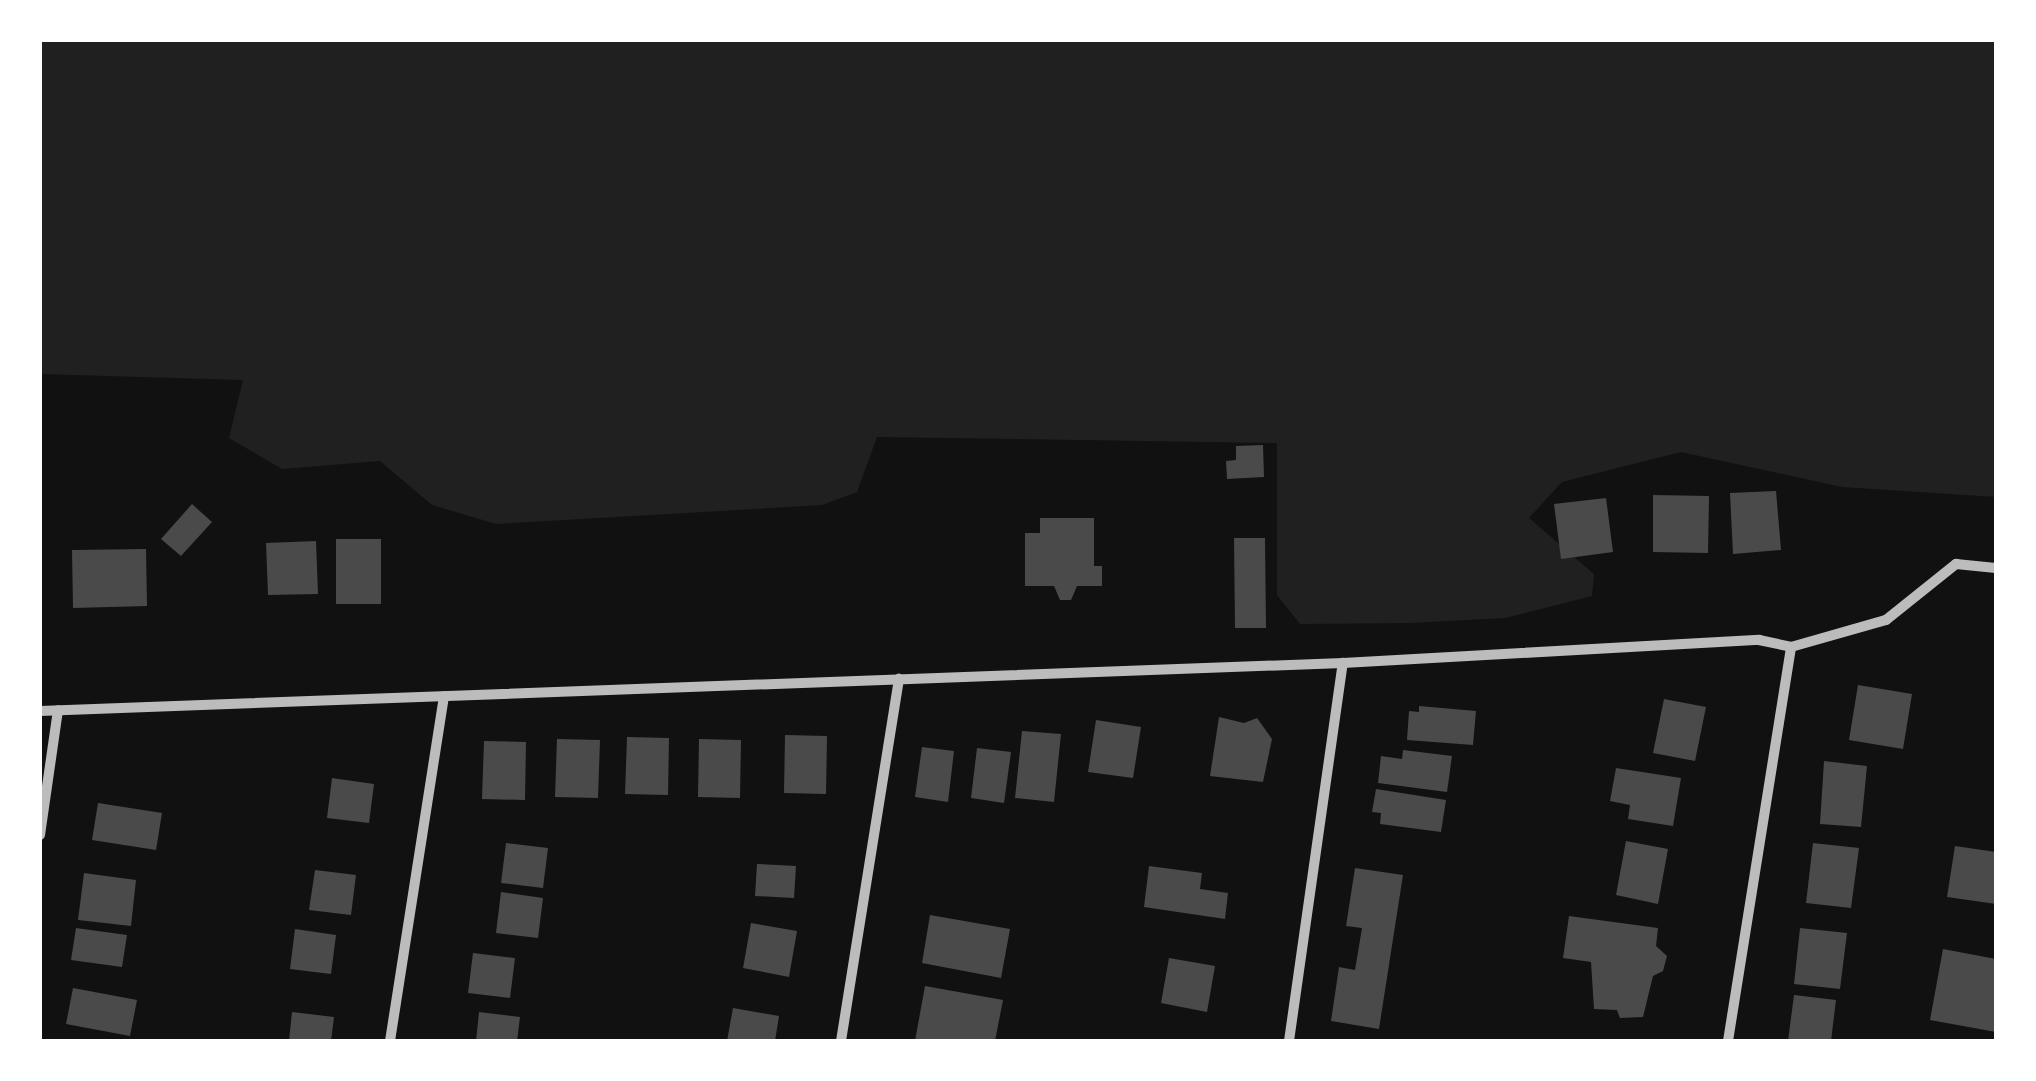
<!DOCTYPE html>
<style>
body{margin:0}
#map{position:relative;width:2036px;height:1081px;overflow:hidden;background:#111;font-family:"Exo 2",sans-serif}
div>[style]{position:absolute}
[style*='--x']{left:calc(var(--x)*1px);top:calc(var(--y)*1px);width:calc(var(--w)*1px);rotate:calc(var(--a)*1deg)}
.green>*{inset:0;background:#202020}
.building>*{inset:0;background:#4a4a4a}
.minor>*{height:10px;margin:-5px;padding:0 5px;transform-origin:5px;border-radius:5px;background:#bcbcbc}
span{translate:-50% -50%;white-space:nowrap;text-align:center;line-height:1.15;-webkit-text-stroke:10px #fff;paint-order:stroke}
.frame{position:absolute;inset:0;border:42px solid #fff;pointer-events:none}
</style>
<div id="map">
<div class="green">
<i style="clip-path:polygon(40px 40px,1996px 40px,1996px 497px,1842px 487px,1681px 452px,1562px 482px,1529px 518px,1594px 574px,1592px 596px,1505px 618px,1410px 623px,1300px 624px,1277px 595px,1277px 443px,877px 437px,857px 492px,822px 505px,496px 524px,432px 505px,380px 461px,282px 469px,229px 438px,243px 380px,40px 374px)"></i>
</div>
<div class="building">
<i style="clip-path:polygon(1263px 445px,1264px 477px,1227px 479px,1226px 461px,1236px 460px,1236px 446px)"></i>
<i style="clip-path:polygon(1776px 491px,1781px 550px,1733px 554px,1730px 493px)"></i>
<i style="clip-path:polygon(1653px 495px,1709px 496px,1708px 553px,1653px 552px)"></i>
<i style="clip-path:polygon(1606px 498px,1613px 552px,1561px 559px,1554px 504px)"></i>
<i style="clip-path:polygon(192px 504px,212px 522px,181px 556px,161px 539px)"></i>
<i style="clip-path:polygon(1040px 518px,1094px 518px,1094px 566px,1102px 566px,1102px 586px,1077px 586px,1071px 600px,1060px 600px,1054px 586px,1025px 586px,1025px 533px,1040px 533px)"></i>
<i style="clip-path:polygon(1234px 538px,1265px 538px,1266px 628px,1235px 628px)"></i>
<i style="clip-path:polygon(336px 539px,381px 539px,381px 604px,336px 604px)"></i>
<i style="clip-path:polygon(316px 541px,318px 594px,268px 595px,266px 543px)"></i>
<i style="clip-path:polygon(146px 549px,147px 606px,73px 608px,72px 550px)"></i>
<i style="clip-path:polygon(1858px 685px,1912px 694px,1903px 749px,1849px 740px)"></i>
<i style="clip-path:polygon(1664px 699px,1706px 707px,1695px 761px,1653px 753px)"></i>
<i style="clip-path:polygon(1419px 706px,1476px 711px,1473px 745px,1407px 740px,1409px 711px,1419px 712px)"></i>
<i style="clip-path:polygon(1219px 717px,1244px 723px,1257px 718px,1272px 739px,1263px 782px,1210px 776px)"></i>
<i style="clip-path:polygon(1096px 720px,1141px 727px,1133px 778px,1088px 772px)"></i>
<i style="clip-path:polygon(1022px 731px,1061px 734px,1054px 802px,1015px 798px)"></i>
<i style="clip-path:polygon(785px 735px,827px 736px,826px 794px,784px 793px)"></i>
<i style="clip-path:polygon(627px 737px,669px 738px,668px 795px,625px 794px)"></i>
<i style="clip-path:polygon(557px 739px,600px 740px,598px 798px,555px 797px)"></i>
<i style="clip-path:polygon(699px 739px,741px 740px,740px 798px,698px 797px)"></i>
<i style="clip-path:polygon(484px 741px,526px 742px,525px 800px,482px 799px)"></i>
<i style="clip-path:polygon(922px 747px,954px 751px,948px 802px,915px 797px)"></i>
<i style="clip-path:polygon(977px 748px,1011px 752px,1004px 803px,971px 798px)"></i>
<i style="clip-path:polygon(1403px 750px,1452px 756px,1447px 792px,1378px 783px,1381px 756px,1402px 759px)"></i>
<i style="clip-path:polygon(1824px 761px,1867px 766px,1861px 827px,1820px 824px)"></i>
<i style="clip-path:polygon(1616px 768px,1681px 778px,1673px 826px,1628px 819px,1630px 805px,1610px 801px)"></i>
<i style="clip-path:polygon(332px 778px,374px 784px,369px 823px,327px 818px)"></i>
<i style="clip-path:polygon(1376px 789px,1446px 800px,1441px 832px,1380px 824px,1381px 813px,1372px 812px)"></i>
<i style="clip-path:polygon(98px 803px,162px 813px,156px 850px,92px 840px)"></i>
<i style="clip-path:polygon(1626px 841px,1668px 849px,1658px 904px,1616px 895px)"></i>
<i style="clip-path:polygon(506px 843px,548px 848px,543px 888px,501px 883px)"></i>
<i style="clip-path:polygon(1813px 843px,1859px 848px,1851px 908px,1806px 903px)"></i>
<i style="clip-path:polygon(1955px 846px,1996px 852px,1996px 904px,1947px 897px)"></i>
<i style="clip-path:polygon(757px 864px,796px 866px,794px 898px,755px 896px)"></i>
<i style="clip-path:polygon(1149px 866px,1202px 873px,1200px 889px,1228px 893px,1225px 919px,1144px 907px)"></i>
<i style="clip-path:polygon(1355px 868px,1403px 875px,1379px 1029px,1331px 1021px,1339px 967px,1355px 970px,1362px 928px,1346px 926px)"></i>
<i style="clip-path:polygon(315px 870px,356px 875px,351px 915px,309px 910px)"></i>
<i style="clip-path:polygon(84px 873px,136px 880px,131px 926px,78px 920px)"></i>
<i style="clip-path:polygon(501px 892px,543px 898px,538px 938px,496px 933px)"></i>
<i style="clip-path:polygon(930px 915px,1010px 929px,1001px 978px,922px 963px)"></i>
<i style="clip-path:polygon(1569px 916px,1658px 928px,1656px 946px,1667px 956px,1663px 971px,1653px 976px,1643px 1017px,1620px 1018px,1617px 1010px,1594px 1009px,1591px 962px,1563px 958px)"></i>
<i style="clip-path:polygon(751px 923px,797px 931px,789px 977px,743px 968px)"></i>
<i style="clip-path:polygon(76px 928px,127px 935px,122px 967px,71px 960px)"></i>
<i style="clip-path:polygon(1800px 928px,1847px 933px,1840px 989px,1794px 984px)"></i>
<i style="clip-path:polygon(295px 929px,336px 935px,331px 974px,290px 969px)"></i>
<i style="clip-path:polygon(1943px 949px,1996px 959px,1996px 1032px,1930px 1020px)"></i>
<i style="clip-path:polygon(473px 953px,515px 958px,510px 998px,468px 993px)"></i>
<i style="clip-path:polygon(1169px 958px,1215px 966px,1207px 1012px,1161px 1003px)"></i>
<i style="clip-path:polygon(925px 986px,1003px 1000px,995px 1041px,915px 1041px)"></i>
<i style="clip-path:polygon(73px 988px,137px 1000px,130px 1036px,66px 1024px)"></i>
<i style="clip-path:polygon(1794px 995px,1836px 1000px,1831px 1041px,1788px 1041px)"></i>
<i style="clip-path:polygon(733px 1008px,779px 1016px,775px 1041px,727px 1041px)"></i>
<i style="clip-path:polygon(292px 1012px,334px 1017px,331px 1041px,289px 1041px)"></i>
<i style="clip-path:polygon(479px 1012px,520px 1017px,517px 1041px,476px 1041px)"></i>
</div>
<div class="minor">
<i style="--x:40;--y:711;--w:1304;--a:-2.11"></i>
<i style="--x:1343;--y:663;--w:417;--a:-3.2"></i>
<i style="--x:1759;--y:640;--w:33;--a:12"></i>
<i style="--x:1791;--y:647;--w:99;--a:-15.9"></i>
<i style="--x:1886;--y:620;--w:90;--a:-38.7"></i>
<i style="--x:1956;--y:564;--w:40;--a:5.7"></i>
<i style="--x:40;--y:835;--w:126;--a:-81.8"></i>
<i style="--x:390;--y:1041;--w:349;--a:-81.1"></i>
<i style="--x:841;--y:1041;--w:367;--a:-80.9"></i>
<i style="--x:1289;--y:1041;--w:382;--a:-81.9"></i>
<i style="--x:1728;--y:1041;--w:399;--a:-80.9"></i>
</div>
<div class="frame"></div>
</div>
